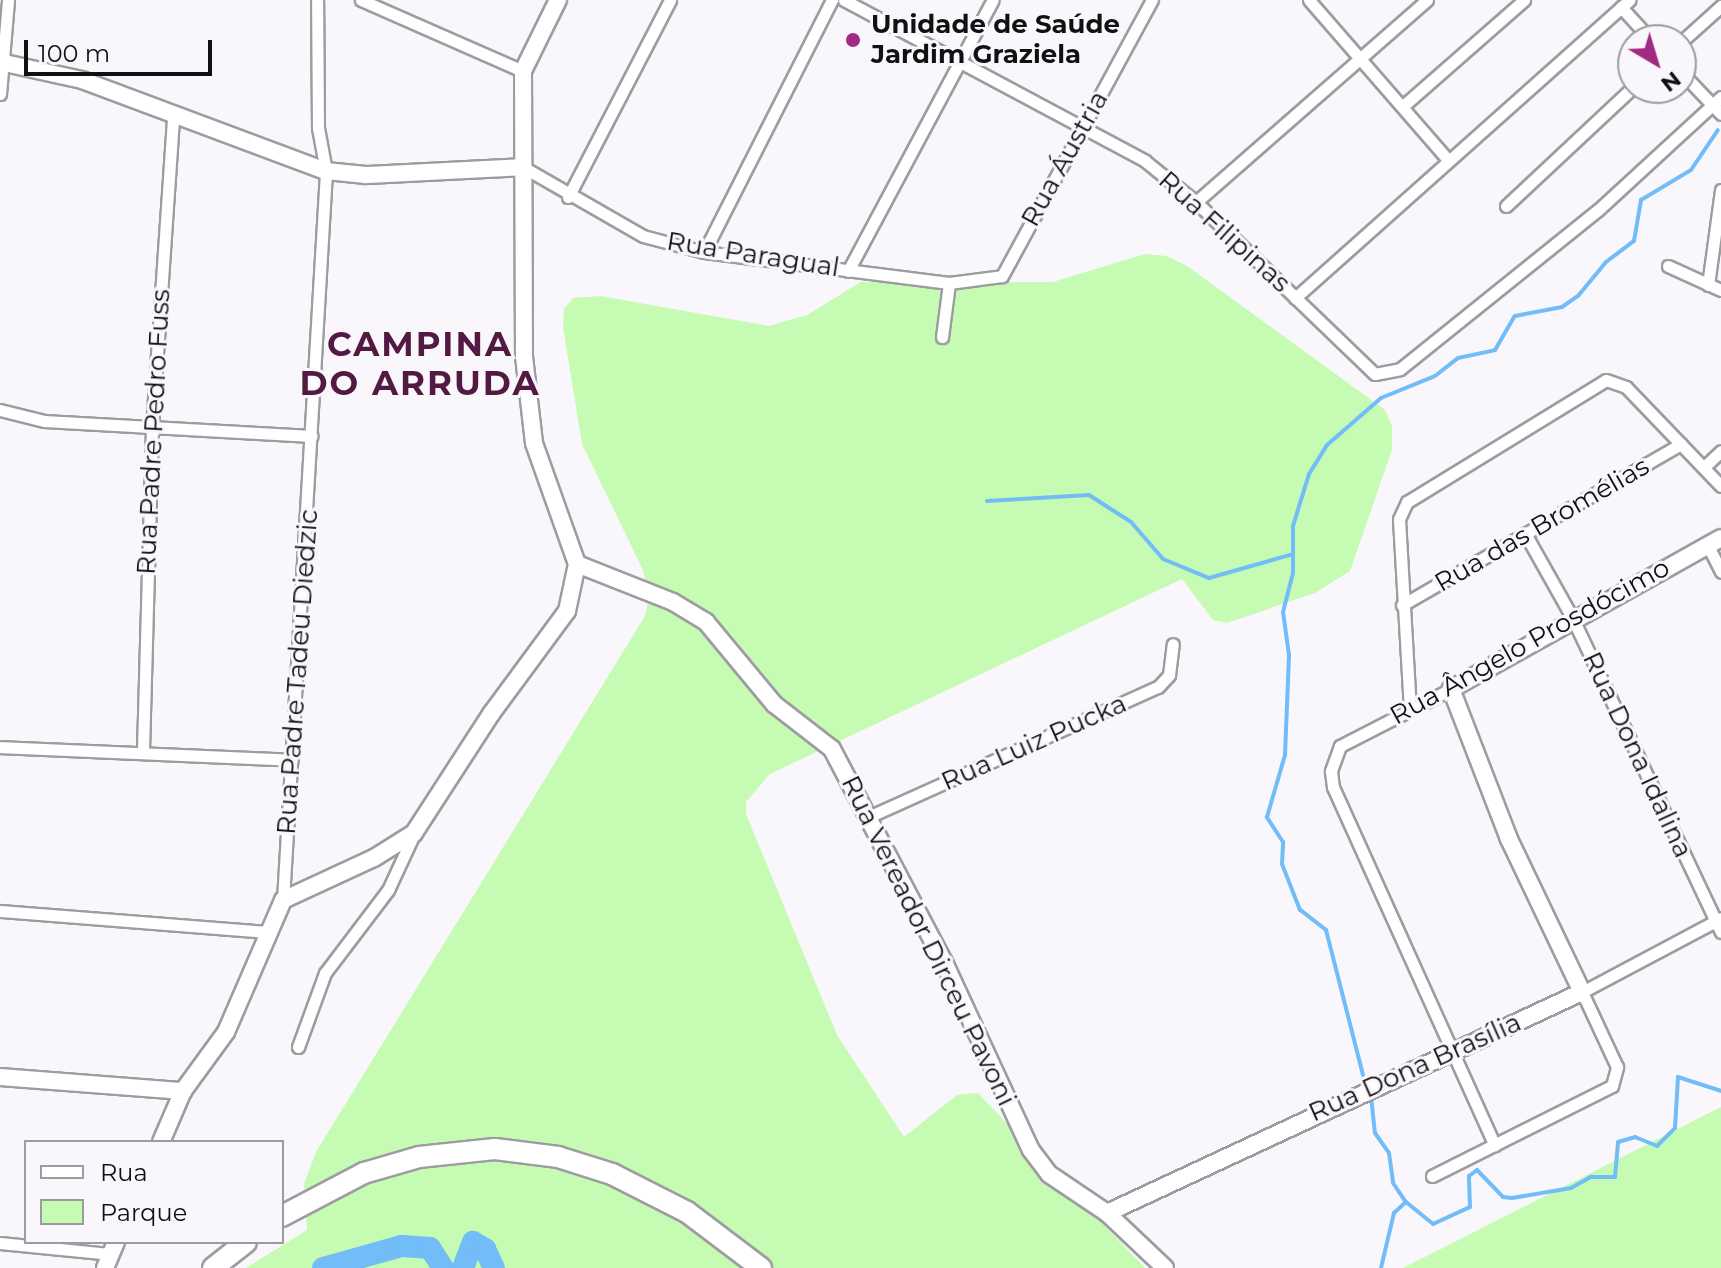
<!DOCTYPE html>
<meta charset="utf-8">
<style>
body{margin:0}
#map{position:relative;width:1721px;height:1268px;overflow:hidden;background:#faf7fc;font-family:Montserrat,sans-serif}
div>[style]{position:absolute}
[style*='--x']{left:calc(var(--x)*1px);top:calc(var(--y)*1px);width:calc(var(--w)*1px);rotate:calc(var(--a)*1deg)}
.green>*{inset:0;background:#c6fbb3}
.stream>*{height:4px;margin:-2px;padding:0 2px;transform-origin:2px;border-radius:2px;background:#72bcf8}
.river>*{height:22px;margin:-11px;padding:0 11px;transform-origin:11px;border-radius:11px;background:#72bcf8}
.roads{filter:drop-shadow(2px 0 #9e9ca0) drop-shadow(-2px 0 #9e9ca0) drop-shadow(0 2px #9e9ca0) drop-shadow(0 -2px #9e9ca0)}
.street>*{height:11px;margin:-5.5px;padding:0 5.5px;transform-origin:5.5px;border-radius:5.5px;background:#fff}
.secondary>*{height:16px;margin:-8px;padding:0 8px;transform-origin:8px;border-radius:8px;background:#fff}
.highway>*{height:20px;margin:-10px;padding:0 10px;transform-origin:10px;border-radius:10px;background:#fff}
.dots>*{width:22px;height:22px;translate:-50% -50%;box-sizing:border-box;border:4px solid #faf7fc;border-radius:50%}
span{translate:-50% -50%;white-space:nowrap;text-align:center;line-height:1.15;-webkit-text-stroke:6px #faf7fc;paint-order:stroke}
.poi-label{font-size:26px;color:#111112;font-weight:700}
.left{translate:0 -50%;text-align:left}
.street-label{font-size:26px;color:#111112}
.district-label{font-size:34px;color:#521942;font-weight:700;letter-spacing:2px}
.legend{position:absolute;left:24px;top:1140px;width:260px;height:104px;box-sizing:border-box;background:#faf7fc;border:2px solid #9d9b9e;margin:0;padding:10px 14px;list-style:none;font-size:24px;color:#111112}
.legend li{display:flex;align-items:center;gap:16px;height:40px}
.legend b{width:40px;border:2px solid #9d9b9e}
.north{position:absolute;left:1617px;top:24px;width:80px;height:80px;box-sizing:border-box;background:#faf7fc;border:2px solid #9d9b9e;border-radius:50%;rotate:142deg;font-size:22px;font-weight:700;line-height:32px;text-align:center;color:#111112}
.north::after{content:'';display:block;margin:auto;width:28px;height:36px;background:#a12a82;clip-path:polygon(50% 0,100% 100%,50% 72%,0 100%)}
.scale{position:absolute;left:24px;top:40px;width:188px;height:36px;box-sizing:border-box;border:4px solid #111112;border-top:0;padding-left:10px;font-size:24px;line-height:28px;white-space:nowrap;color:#111112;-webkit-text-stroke:6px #faf7fc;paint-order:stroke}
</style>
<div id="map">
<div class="green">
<i style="clip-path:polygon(1145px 254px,1167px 256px,1187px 266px,1385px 410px,1392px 426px,1392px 450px,1350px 571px,1315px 593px,1227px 623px,1213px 620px,1182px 579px,770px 774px,746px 802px,746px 814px,837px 1035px,904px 1137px,957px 1095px,978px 1093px,1145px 1268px,246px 1268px,307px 1230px,304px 1184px,316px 1152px,645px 616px,649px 597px,643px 570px,582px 444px,563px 327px,564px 309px,573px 298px,600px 296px,769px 326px,807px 315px,861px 282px,1053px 282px)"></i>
<i style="clip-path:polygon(1721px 1107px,1721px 1268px,1403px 1268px)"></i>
</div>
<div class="stream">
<i style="--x:987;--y:501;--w:102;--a:-3.4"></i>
<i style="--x:1089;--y:495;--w:50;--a:32.7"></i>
<i style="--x:1131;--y:522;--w:49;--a:49.1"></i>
<i style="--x:1163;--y:559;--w:50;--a:22.4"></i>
<i style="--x:1209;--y:578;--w:87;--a:-15.9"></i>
<i style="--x:1363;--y:1075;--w:150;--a:-104.3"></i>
<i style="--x:1326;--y:930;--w:33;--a:-142"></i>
<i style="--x:1300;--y:910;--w:49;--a:-111.4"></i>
<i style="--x:1282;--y:864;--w:22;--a:-87"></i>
<i style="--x:1283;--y:842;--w:30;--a:-123"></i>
<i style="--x:1267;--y:817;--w:65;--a:-73.8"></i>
<i style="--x:1285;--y:755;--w:100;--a:-87.7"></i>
<i style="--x:1289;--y:655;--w:43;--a:-97.9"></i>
<i style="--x:1283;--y:612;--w:40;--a:-75.6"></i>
<i style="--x:1293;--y:573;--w:47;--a:-90"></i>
<i style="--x:1293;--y:526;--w:54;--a:-72.9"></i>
<i style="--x:1309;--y:474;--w:34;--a:-58"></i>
<i style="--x:1327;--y:445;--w:72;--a:-41"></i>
<i style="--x:1381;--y:398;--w:58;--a:-22.2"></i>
<i style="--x:1435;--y:376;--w:29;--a:-38"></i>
<i style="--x:1458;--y:358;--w:38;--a:-12"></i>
<i style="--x:1495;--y:350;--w:39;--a:-60"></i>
<i style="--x:1515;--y:316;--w:48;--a:-10.8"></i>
<i style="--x:1562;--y:307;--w:19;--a:-35"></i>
<i style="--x:1578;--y:296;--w:44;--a:-50.5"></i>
<i style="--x:1606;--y:262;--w:35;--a:-37"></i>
<i style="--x:1634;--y:241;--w:42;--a:-80.3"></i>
<i style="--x:1641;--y:200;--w:58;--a:-31"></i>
<i style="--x:1691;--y:170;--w:48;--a:-56"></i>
<i style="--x:1371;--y:1096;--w:37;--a:84"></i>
<i style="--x:1375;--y:1133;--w:24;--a:55"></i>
<i style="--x:1389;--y:1153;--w:30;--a:82"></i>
<i style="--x:1393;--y:1183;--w:23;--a:56"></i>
<i style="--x:1406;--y:1202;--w:35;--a:39"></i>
<i style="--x:1433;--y:1224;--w:41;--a:-24.7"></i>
<i style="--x:1470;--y:1207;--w:31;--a:-92"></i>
<i style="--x:1469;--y:1176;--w:10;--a:-37"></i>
<i style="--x:1477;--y:1170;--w:37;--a:46"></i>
<i style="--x:1503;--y:1197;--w:9;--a:6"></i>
<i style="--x:1512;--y:1198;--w:60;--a:-9.6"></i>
<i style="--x:1571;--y:1188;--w:23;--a:-29"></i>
<i style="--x:1591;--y:1177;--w:24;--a:0"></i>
<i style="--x:1615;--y:1177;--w:35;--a:-85"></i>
<i style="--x:1618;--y:1142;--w:18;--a:-16"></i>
<i style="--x:1635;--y:1137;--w:24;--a:22"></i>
<i style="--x:1657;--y:1146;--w:25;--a:-45"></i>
<i style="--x:1675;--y:1128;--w:51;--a:-86.6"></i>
<i style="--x:1678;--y:1077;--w:45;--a:18"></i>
<i style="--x:1381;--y:1268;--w:57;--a:-76.7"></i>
<i style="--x:1394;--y:1213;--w:16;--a:-43"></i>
</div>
<div class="river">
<i style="--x:323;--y:1268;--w:82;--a:-15.6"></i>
<i style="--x:402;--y:1246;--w:28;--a:4"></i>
<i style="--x:430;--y:1248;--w:24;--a:57"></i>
<i style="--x:463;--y:1268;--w:28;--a:-69"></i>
<i style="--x:473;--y:1242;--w:14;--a:30"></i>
<i style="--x:485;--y:1249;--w:21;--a:65"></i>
</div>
<div class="roads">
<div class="street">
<i style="--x:361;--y:0;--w:177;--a:23.7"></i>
<i style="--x:844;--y:0;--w:341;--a:28.1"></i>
<i style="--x:1145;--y:161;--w:65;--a:38.8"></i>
<i style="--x:1196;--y:202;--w:248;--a:43.9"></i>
<i style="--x:1375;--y:374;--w:25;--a:-11"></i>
<i style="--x:1400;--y:369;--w:254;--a:-38.8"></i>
<i style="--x:1598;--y:210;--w:167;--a:-42.6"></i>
<i style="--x:1309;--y:0;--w:212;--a:49"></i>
<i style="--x:1621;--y:7;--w:45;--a:47.7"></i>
<i style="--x:1681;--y:42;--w:54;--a:-42"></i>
<i style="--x:1681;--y:72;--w:58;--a:46.4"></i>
<i style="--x:0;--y:94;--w:94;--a:-85.1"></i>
<i style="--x:1403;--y:106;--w:161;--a:-41.2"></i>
<i style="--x:523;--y:167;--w:138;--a:29.9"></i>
<i style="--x:643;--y:236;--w:63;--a:14.7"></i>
<i style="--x:704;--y:252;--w:247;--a:7.2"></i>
<i style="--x:949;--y:283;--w:53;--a:-7.5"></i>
<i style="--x:1002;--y:276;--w:314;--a:-61.5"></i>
<i style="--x:568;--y:197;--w:222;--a:-62.6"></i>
<i style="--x:1196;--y:202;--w:307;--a:-41.2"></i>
<i style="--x:1506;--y:206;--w:174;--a:-43.1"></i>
<i style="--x:704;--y:252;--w:283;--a:-63.1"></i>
<i style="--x:1668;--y:266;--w:58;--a:24.4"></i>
<i style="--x:848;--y:271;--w:307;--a:-61.9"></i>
<i style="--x:1708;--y:285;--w:96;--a:-82.2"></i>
<i style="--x:1295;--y:298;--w:448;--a:-41.7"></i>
<i style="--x:942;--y:337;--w:54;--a:-82.6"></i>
<i style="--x:0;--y:410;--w:45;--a:14"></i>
<i style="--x:44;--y:421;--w:268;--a:3.2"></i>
<i style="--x:1704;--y:467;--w:23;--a:-43"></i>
<i style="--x:1527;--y:537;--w:94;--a:60.7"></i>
<i style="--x:1573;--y:619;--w:346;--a:64.7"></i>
<i style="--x:1708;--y:546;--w:29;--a:63"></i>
<i style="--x:1402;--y:605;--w:322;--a:-30"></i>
<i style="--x:1451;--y:689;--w:125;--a:152.8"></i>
<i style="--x:1340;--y:746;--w:27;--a:110"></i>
<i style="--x:1331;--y:771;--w:16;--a:83"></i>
<i style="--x:1333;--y:787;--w:393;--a:65.7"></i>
<i style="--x:1410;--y:710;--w:191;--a:-93.3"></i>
<i style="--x:1399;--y:519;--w:19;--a:-65"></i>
<i style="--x:1407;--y:502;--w:233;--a:-31.5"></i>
<i style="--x:1606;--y:380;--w:21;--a:19"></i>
<i style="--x:1626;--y:387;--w:137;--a:46.2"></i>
<i style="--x:0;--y:747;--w:292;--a:2.5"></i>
<i style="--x:143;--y:750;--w:323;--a:-88.4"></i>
<i style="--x:152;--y:427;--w:313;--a:-86.1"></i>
<i style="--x:866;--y:818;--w:320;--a:-24.2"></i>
<i style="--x:1158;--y:687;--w:16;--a:-47"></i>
<i style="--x:1169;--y:675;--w:31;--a:-83"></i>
<i style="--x:283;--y:900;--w:730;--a:-86.62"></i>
<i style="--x:326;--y:171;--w:44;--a:-100.5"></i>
<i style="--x:318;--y:128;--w:128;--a:-90.4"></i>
<i style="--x:0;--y:911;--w:266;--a:4.5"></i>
<i style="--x:298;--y:1047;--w:79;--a:-70"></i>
<i style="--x:325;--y:973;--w:104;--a:-52.8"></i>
<i style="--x:388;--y:890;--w:62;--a:-65.1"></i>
<i style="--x:1432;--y:1176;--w:201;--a:-26.6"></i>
<i style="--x:1612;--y:1086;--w:20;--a:-75"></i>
<i style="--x:1617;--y:1067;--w:83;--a:-115"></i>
<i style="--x:1582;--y:992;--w:157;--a:-28"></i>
<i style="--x:0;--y:1243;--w:112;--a:5.7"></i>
</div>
<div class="secondary">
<i style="--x:0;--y:62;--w:84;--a:12.4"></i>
<i style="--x:82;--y:80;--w:260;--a:20.5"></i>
<i style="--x:326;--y:171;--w:40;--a:5.7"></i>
<i style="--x:366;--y:175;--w:157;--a:-2.9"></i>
<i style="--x:577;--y:564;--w:103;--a:21.6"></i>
<i style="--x:673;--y:602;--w:39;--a:31"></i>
<i style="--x:706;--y:622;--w:107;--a:50.3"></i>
<i style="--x:774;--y:704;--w:73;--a:37.8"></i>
<i style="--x:832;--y:749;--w:241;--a:62.3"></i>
<i style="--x:944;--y:962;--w:207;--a:65.2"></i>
<i style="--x:1031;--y:1150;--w:30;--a:53"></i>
<i style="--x:1049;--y:1174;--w:70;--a:33.9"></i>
<i style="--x:1107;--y:1213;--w:80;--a:43.5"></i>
<i style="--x:0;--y:1077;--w:184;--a:4.4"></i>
<i style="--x:161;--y:1142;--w:56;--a:-66.7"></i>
<i style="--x:183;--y:1091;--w:73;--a:-53.9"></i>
<i style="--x:226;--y:1032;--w:144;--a:-66.6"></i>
<i style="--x:283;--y:900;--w:100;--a:-24.8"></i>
<i style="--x:374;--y:858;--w:47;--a:-32"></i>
<i style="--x:414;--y:833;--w:142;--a:-57.1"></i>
<i style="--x:491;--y:714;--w:128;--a:-53.6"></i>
<i style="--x:567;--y:611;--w:48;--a:-78"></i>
<i style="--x:577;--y:564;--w:128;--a:-109.6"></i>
<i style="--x:534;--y:443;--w:88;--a:-96.6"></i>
<i style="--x:524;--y:356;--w:285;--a:-90.2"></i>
<i style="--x:523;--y:71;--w:79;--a:-63.8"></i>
<i style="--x:1107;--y:1213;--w:524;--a:-24.95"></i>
<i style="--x:1582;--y:992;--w:170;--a:-115.5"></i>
<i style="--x:1509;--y:839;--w:161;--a:-111.1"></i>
<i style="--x:1451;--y:689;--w:309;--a:-29.2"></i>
<i style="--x:105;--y:1268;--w:28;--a:-67"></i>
</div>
<div class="highway">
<i style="--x:282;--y:1216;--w:93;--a:-27.7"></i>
<i style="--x:364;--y:1173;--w:57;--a:-16.2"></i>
<i style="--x:419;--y:1157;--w:76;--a:-6"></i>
<i style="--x:495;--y:1149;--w:64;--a:7.2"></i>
<i style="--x:558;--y:1157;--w:57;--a:17.5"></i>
<i style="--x:612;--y:1174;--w:84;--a:26.9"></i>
<i style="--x:687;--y:1212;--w:93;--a:37.1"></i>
<i style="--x:213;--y:1268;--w:42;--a:-38.2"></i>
</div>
</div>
<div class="dots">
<i style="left:853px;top:40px;background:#a12a82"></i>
</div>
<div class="poi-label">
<span class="left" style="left:871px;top:40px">Unidade de Saúde<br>Jardim Graziela</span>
</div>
<div class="street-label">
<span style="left:1065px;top:159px;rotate:-61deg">Rua Áustria</span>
<span style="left:1224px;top:232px;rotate:42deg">Rua Filipinas</span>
<span style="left:753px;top:255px;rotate:9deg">Rua Paragual</span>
<span style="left:154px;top:432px;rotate:-87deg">Rua Padre Pedro Fuss</span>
<span style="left:1542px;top:525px;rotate:-30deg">Rua das Bromélias</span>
<span style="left:1530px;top:642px;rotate:-29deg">Rua Ângelo Prosdócimo</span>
<span style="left:298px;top:672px;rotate:-86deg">Rua Padre Tadeu Diedzic</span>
<span style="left:1034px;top:743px;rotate:-24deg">Rua Luiz Pucka</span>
<span style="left:1637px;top:755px;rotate:65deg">Rua Dona Idalina</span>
<span style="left:928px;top:941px;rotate:64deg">Rua Vereador Dirceu Pavoni</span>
<span style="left:1415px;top:1068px;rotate:-24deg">Rua Dona Brasília</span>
</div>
<div class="district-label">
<span style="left:420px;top:364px">CAMPINA<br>DO ARRUDA</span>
</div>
<ul class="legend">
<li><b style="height:10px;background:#fff"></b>Rua</li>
<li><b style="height:22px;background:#c6fbb3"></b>Parque</li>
</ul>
<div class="north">N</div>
<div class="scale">100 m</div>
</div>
